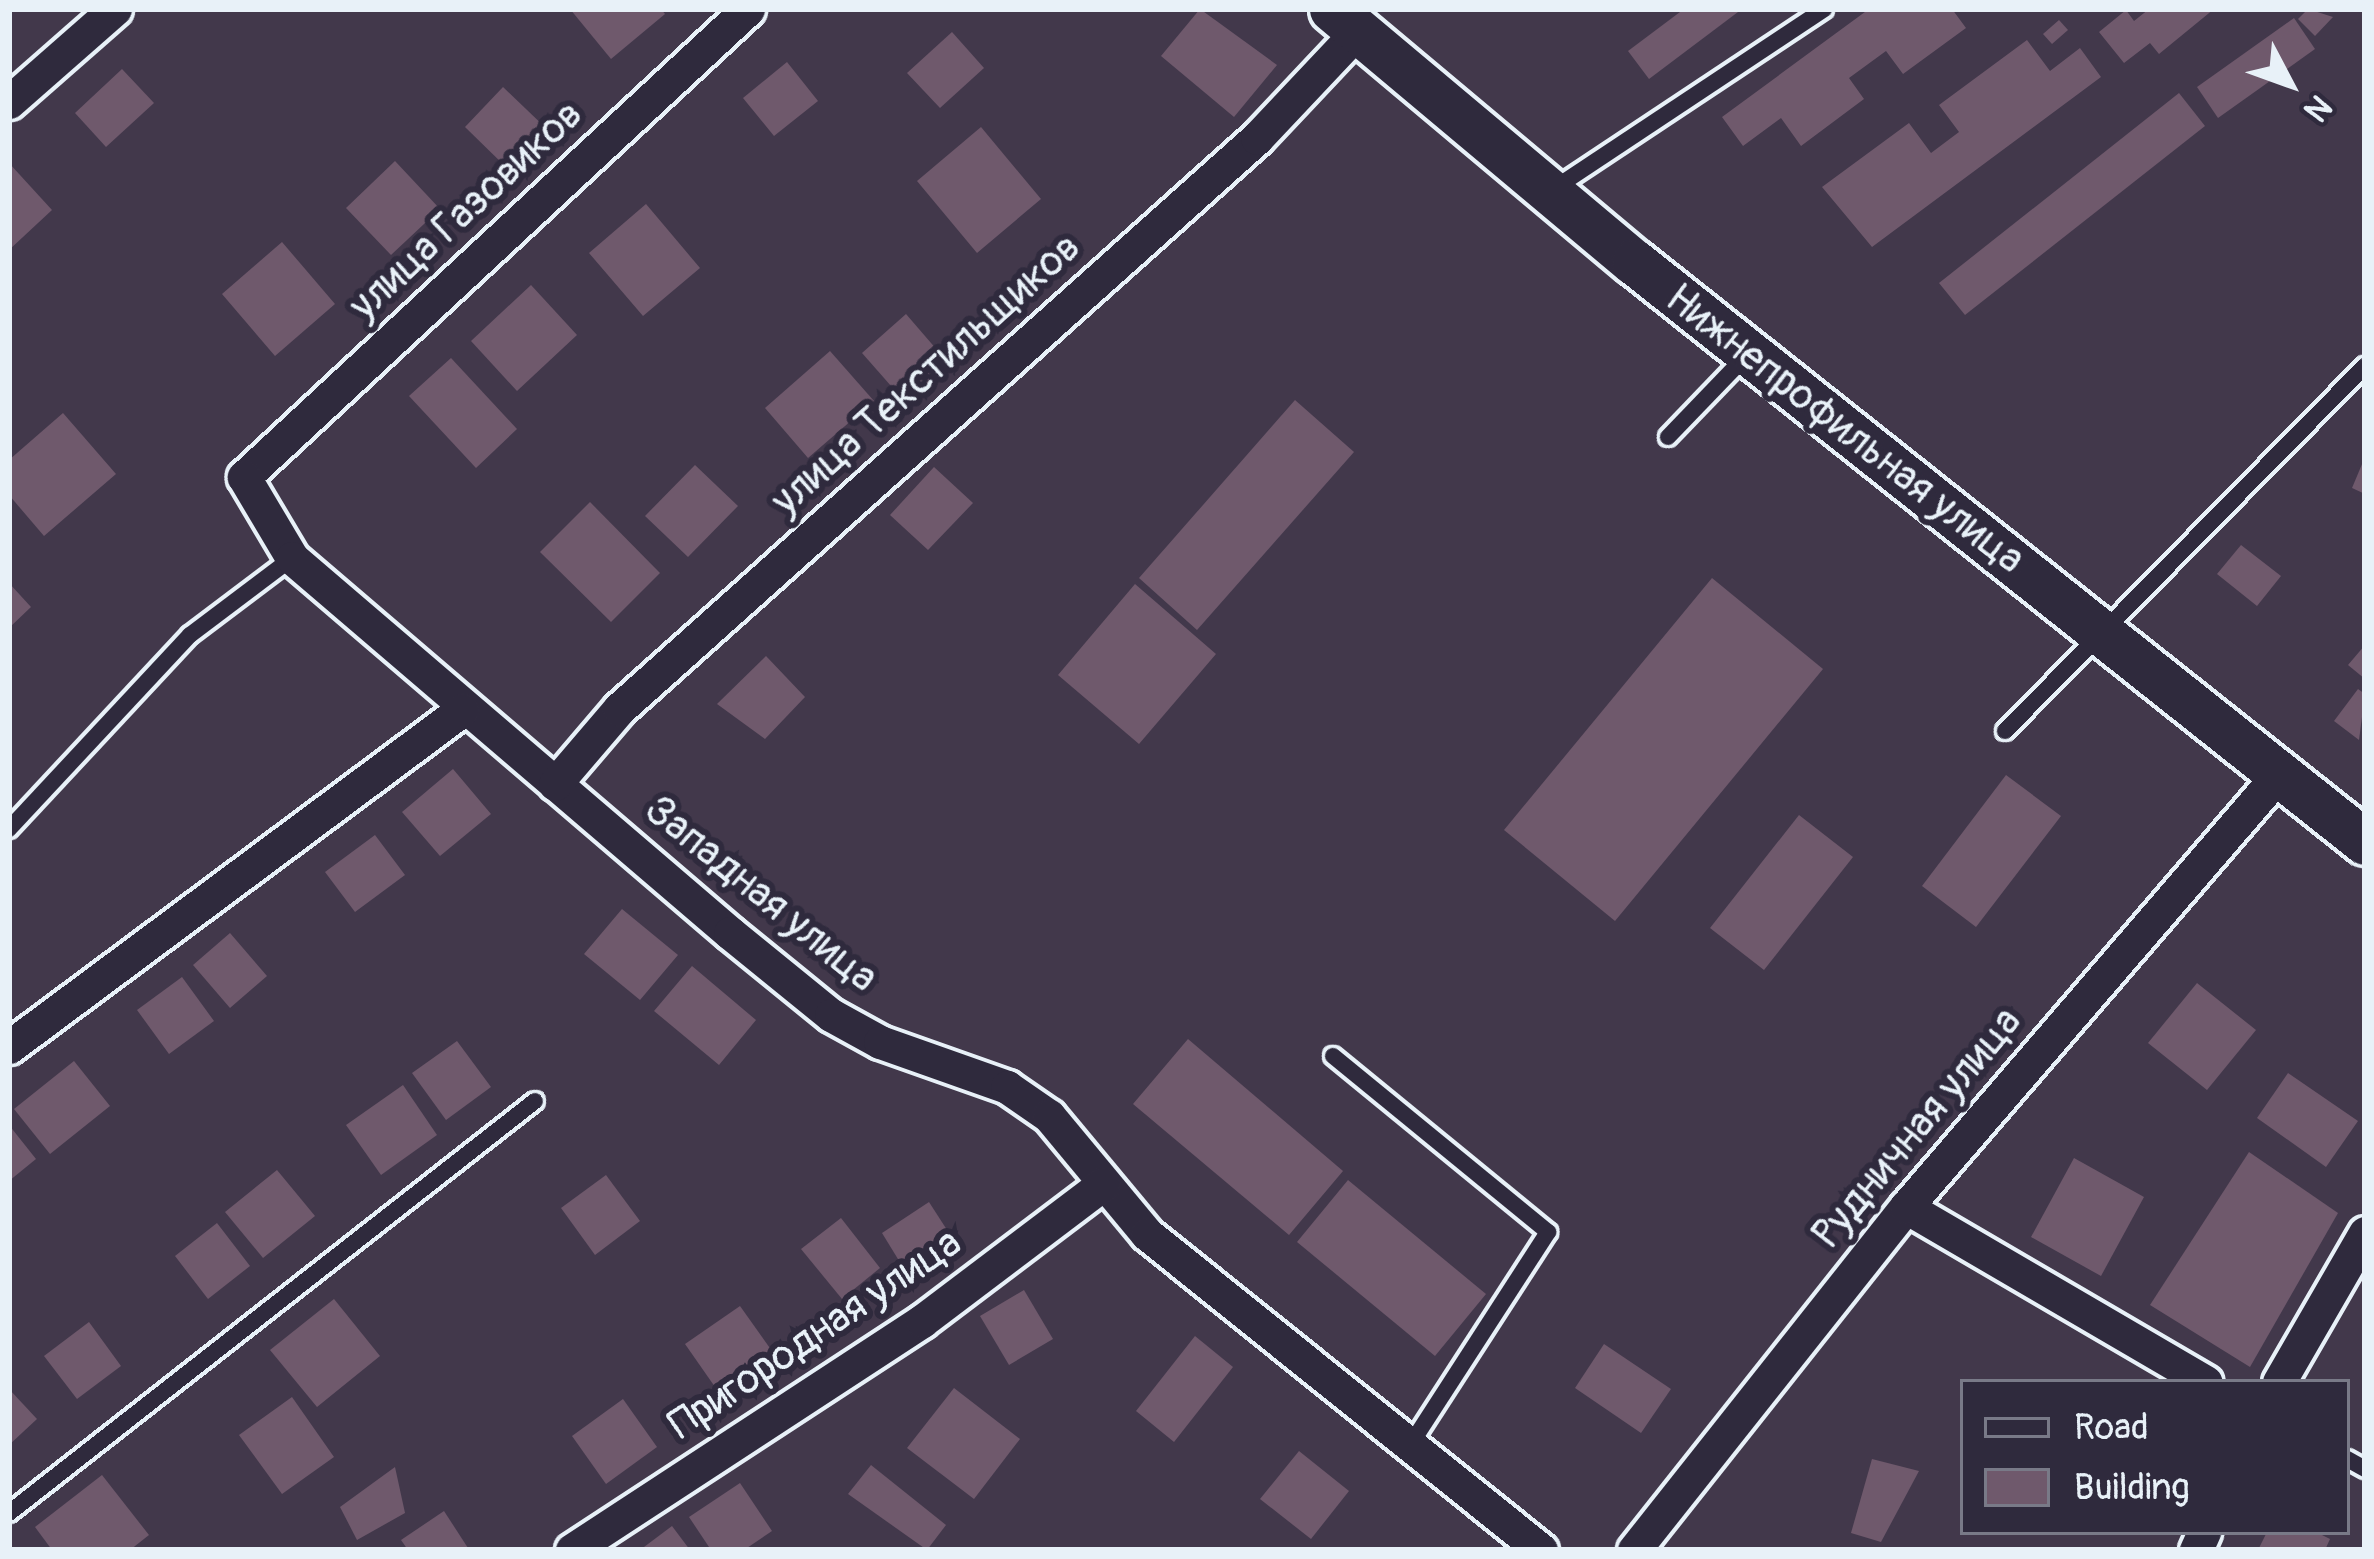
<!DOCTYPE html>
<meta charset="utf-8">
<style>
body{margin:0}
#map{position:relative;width:2374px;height:1559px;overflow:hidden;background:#42384b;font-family:Pangolin,sans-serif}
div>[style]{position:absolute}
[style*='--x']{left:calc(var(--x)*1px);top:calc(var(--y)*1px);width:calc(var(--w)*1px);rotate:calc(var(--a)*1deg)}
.building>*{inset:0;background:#6f596c}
.roads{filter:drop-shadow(3px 0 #e8f1f8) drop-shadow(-3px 0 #e8f1f8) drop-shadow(0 3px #e8f1f8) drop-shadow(0 -3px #e8f1f8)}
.lane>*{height:16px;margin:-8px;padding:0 8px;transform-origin:8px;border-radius:8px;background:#2f2a3d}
.street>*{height:33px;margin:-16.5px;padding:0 16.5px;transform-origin:16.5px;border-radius:16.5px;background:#2f2a3d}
.secondary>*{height:45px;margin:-22.5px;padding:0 22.5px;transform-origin:22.5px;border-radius:22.5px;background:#2f2a3d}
span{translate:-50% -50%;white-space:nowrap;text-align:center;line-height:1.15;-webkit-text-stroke:12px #2f2a3d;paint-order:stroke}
.street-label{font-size:42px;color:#e8f1f8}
.frame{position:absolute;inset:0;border:12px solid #e8f1f8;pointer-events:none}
.legend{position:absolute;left:1960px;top:1379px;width:390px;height:156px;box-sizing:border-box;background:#2f2a3d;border:3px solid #797a88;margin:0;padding:15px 21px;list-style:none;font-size:36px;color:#e8f1f8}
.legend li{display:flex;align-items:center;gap:24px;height:60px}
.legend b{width:60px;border:3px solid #797a88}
.north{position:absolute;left:2230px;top:24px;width:120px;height:120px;-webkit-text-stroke:9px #2f2a3d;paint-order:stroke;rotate:131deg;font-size:33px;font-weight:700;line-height:48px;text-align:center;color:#e8f1f8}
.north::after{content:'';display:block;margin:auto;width:42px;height:54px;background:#e8f1f8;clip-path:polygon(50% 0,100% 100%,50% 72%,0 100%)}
</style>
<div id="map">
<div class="building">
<i style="clip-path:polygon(570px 9px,661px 9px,665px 14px,611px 59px)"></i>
<i style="clip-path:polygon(1200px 9px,1277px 65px,1234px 117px,1161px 56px)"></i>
<i style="clip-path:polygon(1684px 9px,1742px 9px,1649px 79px,1628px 51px)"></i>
<i style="clip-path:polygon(1869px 9px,1952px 9px,1966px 28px,1903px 74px,1886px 51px,1849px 78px,1864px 99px,1801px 146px,1781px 118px,1743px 146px,1722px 117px)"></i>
<i style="clip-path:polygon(2149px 9px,2214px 9px,2159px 54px,2150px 43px,2124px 63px,2099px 32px,2126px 10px,2134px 21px)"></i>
<i style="clip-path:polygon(2308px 9px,2333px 17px,2315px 36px,2298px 19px)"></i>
<i style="clip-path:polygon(2294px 18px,2315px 49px,2218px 118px,2197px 87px)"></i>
<i style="clip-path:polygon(2059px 20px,2068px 30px,2052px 44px,2043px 34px)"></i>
<i style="clip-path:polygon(952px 32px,984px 68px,940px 108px,907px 73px)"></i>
<i style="clip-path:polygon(2027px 40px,2050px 71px,2080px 48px,2101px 77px,1872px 247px,1822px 187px,1909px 123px,1931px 153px,1959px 132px,1939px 105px)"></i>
<i style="clip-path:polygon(787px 62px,818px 101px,774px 136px,743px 98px)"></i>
<i style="clip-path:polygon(122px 69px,154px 103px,106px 147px,75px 113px)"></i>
<i style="clip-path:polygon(503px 87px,550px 132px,511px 172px,465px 127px)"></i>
<i style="clip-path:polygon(2179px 93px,2205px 126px,1965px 315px,1939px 283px)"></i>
<i style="clip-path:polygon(981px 127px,1041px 199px,977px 253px,917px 181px)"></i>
<i style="clip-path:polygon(395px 161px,440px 209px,391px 255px,346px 208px)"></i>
<i style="clip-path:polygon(9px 163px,52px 210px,9px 250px)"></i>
<i style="clip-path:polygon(646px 204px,700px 268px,643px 316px,589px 253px)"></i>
<i style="clip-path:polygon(282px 242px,335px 304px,275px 356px,222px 294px)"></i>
<i style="clip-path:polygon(531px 285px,577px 335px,517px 391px,471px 341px)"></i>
<i style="clip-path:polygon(906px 314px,950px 365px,906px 403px,862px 353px)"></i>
<i style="clip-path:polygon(830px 351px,874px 401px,808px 458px,765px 408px)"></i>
<i style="clip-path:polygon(451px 358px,517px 429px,476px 468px,409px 396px)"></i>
<i style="clip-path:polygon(1295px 400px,1354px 452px,1197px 630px,1139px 578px)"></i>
<i style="clip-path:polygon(63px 413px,116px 474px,44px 536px,9px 495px,9px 460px)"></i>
<i style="clip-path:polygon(2365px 457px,2365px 494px,2352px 488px)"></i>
<i style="clip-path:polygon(695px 465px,738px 506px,688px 557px,645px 516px)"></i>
<i style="clip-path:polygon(934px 467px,973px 503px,928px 550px,890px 515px)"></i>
<i style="clip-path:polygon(590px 502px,660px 573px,611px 622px,540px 552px)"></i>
<i style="clip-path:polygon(2241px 545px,2281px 576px,2257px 606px,2217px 574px)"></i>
<i style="clip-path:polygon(1712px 578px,1823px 669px,1615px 921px,1504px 830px)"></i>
<i style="clip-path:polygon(9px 583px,31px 607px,9px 628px)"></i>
<i style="clip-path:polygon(1135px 584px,1216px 654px,1139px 744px,1058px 675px)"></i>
<i style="clip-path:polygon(2365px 645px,2365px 679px,2348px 665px)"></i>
<i style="clip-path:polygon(766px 656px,805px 697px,765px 739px,717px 704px)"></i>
<i style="clip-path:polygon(2358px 689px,2365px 694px,2359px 740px,2334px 721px)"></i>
<i style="clip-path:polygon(453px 769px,491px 814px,440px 856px,402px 812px)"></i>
<i style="clip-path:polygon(2006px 775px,2061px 816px,1976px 927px,1922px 886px)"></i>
<i style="clip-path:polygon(1799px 815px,1853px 857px,1764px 970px,1710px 928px)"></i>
<i style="clip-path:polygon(375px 835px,405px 875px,355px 912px,325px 872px)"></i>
<i style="clip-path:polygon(622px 909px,678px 955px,640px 1000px,584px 954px)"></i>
<i style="clip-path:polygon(230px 933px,267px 976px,230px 1008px,193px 965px)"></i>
<i style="clip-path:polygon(692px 966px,756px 1020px,719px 1065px,654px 1011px)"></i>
<i style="clip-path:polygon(182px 977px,214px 1021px,169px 1054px,137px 1010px)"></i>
<i style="clip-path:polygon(2197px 983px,2256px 1030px,2207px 1090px,2148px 1043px)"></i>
<i style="clip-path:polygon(1188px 1039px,1343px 1171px,1289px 1235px,1133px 1104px)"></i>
<i style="clip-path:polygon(457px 1041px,491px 1087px,446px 1120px,412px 1073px)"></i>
<i style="clip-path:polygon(74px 1061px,110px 1106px,50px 1154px,14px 1109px)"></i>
<i style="clip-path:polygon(2288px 1073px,2358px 1121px,2326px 1167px,2257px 1118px)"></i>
<i style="clip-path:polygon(403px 1085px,437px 1135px,381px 1175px,346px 1125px)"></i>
<i style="clip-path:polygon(9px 1125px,36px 1159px,9px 1181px)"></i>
<i style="clip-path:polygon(2249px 1152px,2338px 1213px,2250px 1367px,2150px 1305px)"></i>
<i style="clip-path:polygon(2074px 1158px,2144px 1197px,2101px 1276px,2031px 1237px)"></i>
<i style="clip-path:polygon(277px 1170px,315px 1216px,263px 1258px,225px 1212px)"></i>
<i style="clip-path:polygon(606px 1175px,640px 1221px,595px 1255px,561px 1208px)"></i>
<i style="clip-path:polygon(1348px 1180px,1486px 1294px,1435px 1356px,1297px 1242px)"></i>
<i style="clip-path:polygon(929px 1202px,949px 1233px,901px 1264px,882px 1233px)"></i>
<i style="clip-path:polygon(841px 1218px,880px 1268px,842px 1299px,801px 1249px)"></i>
<i style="clip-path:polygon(217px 1223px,250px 1266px,208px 1299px,175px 1256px)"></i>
<i style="clip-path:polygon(1024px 1290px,1053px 1339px,1009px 1365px,980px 1316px)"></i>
<i style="clip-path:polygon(334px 1299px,380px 1356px,317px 1407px,270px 1350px)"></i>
<i style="clip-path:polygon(740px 1306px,777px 1358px,722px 1397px,685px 1344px)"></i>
<i style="clip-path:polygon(89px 1322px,121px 1366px,77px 1399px,44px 1356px)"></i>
<i style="clip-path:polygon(1195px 1336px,1233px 1367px,1174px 1442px,1136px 1411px)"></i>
<i style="clip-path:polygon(1604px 1344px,1671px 1389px,1641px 1433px,1575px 1388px)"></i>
<i style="clip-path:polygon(954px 1388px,1020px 1439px,974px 1499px,907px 1448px)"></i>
<i style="clip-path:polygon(9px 1389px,37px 1419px,9px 1445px)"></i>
<i style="clip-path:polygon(292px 1397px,334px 1457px,282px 1494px,239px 1435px)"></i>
<i style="clip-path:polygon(623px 1399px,657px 1447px,606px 1484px,572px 1436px)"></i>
<i style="clip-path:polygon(1299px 1451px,1349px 1491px,1311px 1539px,1260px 1499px)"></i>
<i style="clip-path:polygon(1872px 1459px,1919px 1471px,1881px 1542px,1851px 1533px)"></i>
<i style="clip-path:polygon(871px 1465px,946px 1525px,927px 1550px,848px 1494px)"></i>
<i style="clip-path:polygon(395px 1467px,405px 1513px,357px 1540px,340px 1507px)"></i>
<i style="clip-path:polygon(102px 1475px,149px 1535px,130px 1550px,52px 1550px,35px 1527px)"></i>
<i style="clip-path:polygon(740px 1483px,772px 1531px,744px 1550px,711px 1550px,689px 1517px)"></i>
<i style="clip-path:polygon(444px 1511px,468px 1548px,408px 1550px,401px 1540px)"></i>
<i style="clip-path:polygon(672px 1526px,690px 1550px,640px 1550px)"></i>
<i style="clip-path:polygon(2267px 1532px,2316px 1532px,2330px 1539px,2325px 1550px,2258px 1550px)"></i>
</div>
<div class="roads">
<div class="lane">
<i style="--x:1555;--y:188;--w:323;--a:-33.6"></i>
<i style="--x:1668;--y:437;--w:115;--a:-46.1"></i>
<i style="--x:2005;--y:731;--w:513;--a:-45.4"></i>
<i style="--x:9;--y:829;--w:265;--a:-47"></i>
<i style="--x:190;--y:635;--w:128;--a:-37"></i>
<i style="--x:1333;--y:1056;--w:278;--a:39.3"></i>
<i style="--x:1548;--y:1232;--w:254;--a:122.9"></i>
<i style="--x:2347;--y:1459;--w:21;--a:29"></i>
<i style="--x:9;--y:1513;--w:668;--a:-38.07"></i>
</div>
<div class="street">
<i style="--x:748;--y:9;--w:688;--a:137.12"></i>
<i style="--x:244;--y:477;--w:94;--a:59.3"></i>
<i style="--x:292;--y:558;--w:577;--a:40.57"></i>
<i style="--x:730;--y:933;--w:130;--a:39.1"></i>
<i style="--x:831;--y:1015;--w:56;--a:28.9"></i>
<i style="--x:880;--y:1042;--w:135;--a:19.5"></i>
<i style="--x:1007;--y:1087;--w:51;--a:34.6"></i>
<i style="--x:1049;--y:1116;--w:153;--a:50.3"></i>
<i style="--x:1147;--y:1234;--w:505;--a:38.73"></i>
<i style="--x:9;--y:102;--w:141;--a:-41.3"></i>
<i style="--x:555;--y:784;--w:99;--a:-49.5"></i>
<i style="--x:619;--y:709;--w:856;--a:-41.83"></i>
<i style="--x:1257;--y:138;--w:146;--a:-46.7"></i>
<i style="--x:9;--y:1047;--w:565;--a:-36.65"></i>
<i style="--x:1906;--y:1207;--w:347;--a:30.3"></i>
<i style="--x:2279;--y:1382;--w:172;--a:-60"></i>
<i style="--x:572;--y:1550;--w:418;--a:-33.2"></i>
<i style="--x:922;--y:1321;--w:227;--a:-37.1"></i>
<i style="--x:1634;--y:1550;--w:438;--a:-51.6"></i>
<i style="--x:1906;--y:1207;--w:573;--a:-49.25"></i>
<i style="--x:2196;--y:1550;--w:20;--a:-66"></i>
</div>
<div class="secondary">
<i style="--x:1332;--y:9;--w:394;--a:40"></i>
<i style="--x:1634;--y:262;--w:933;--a:38.43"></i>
</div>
</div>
<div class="street-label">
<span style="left:466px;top:210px;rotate:-43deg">улица Газовиков</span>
<span style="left:926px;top:374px;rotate:-42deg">улица Текстильщиков</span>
<span style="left:1845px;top:429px;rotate:38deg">Нижнепрофильная улица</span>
<span style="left:761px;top:894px;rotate:39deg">Западная улица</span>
<span style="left:1917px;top:1128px;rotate:-50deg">Рудничная улица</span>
<span style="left:815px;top:1334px;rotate:-34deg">Пригородная улица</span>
</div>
<div class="frame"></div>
<ul class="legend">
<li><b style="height:15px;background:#2f2a3d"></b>Road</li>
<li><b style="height:33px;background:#6f596c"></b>Building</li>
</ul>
<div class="north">N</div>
</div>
